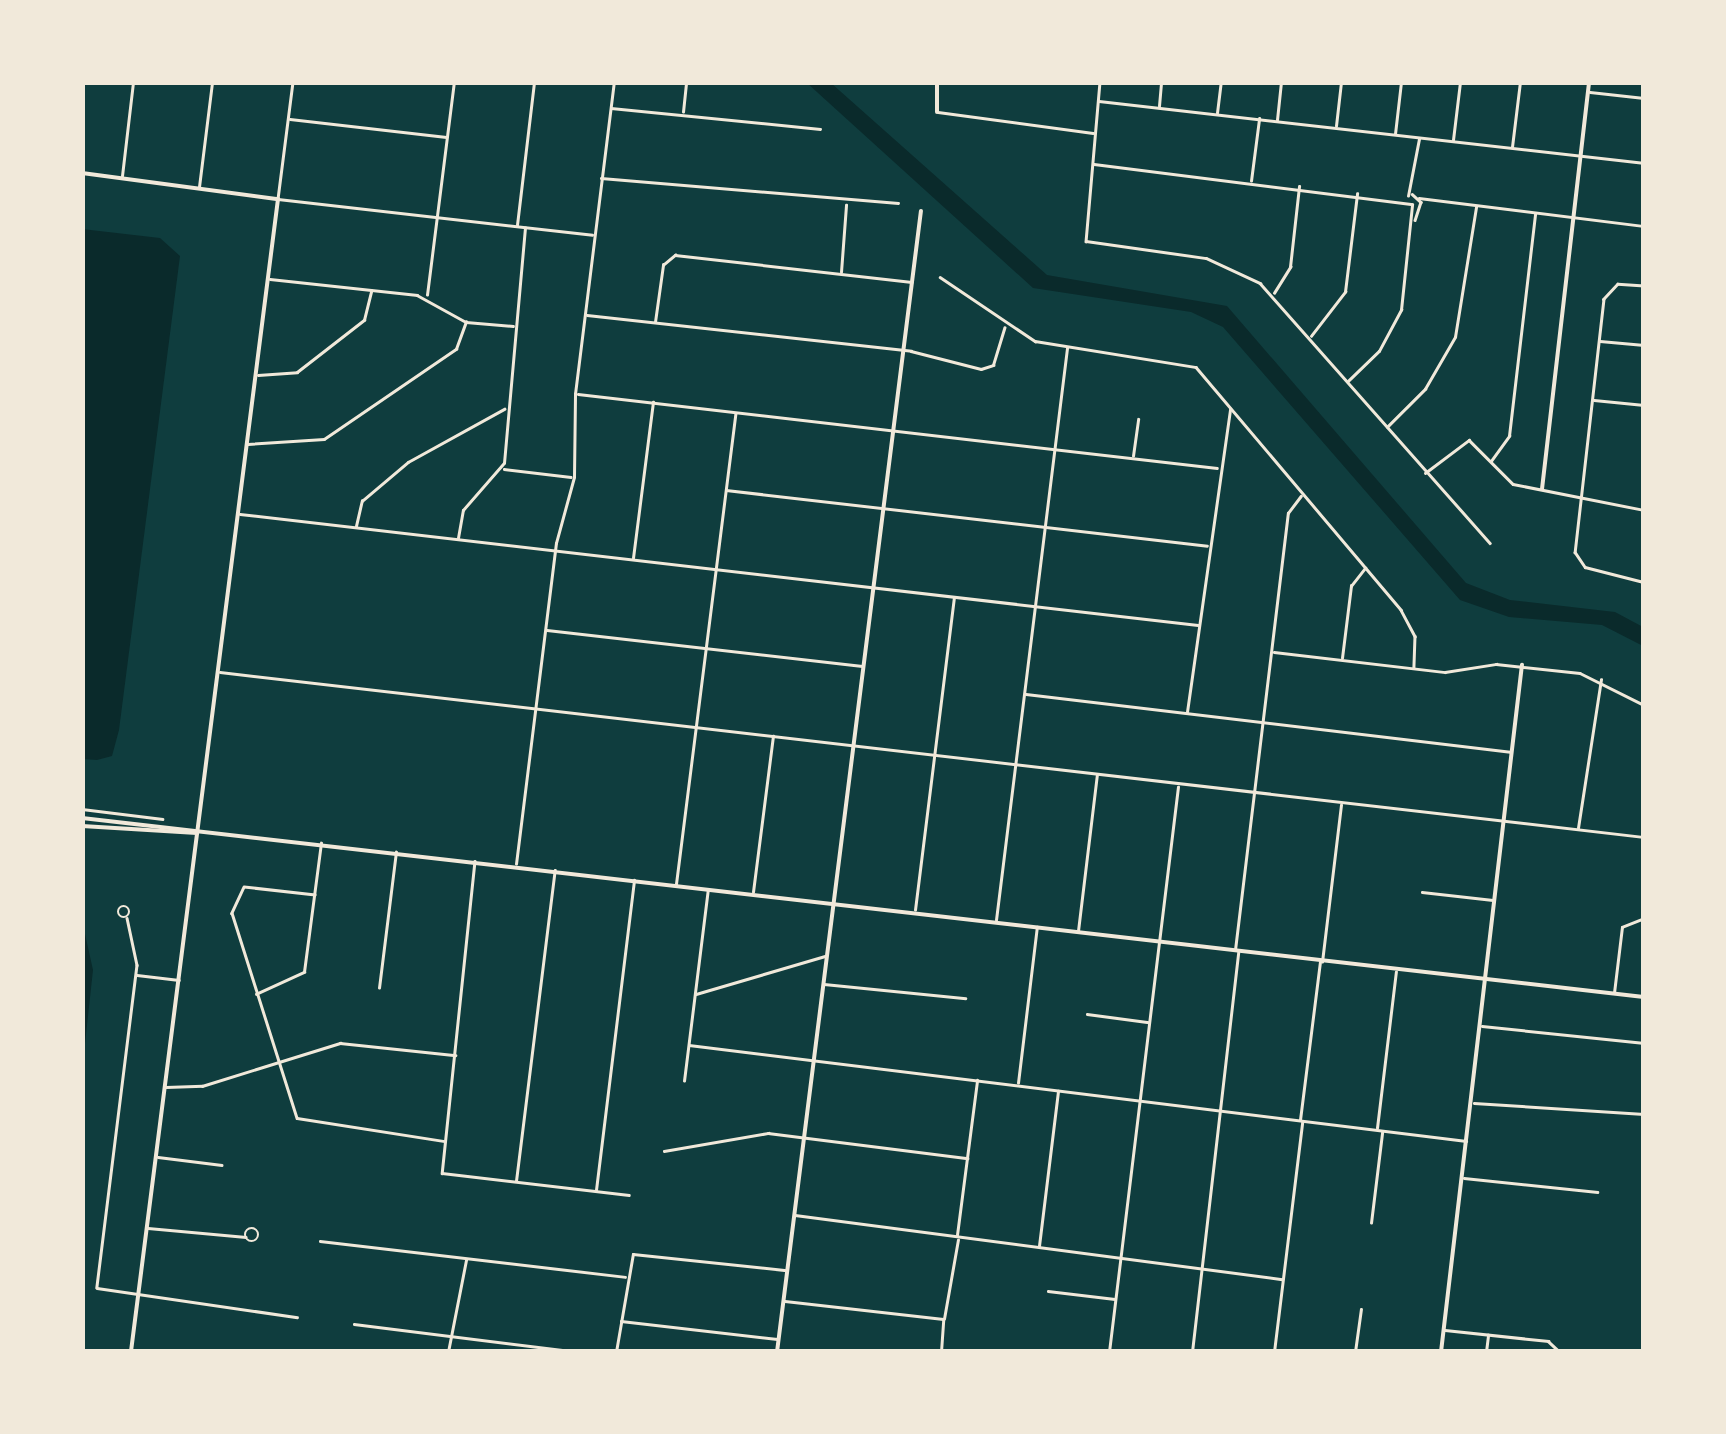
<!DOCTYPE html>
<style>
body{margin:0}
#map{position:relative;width:1726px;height:1434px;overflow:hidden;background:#0f3d3e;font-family:"IBM Plex Serif",serif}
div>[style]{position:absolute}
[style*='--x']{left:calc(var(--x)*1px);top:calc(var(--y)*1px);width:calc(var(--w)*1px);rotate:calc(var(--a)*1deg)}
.water>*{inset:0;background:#0a2a2b}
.minor>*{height:2.5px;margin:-1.25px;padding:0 1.25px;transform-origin:1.25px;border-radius:1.25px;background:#f1e9da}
.minor>.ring{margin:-1.25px;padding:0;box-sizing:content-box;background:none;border:2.5px solid #f1e9da;border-radius:50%}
.tertiary>*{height:4px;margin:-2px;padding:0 2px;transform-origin:2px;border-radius:2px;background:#f1e9da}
span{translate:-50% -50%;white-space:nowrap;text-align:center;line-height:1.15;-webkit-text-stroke:8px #f1e9da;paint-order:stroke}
.frame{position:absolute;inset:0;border:85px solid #f1e9da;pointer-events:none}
</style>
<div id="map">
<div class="water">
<i style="clip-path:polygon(807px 83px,831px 83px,1047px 275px,1227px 306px,1466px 583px,1510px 600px,1615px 612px,1643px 627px,1643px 646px,1602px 625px,1509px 617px,1460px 600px,1223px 327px,1191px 312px,1033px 288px)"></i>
<i style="clip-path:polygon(82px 229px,160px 238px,180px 256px,119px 730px,112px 756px,97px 760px,82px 759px)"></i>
<i style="clip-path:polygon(83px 925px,93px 970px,83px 1062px,82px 925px)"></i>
</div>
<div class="minor">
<i style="--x:293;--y:82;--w:118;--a:97.3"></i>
<i style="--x:278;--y:199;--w:316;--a:6.5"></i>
<i style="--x:1100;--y:82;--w:160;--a:95"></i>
<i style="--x:1086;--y:241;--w:121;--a:8.1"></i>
<i style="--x:1206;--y:258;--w:60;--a:24.8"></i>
<i style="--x:1260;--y:283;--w:347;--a:48.5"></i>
<i style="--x:1590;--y:92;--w:54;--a:6.3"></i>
<i style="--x:1099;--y:101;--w:549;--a:6.49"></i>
<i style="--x:1159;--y:106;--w:24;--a:-85"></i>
<i style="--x:611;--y:108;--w:210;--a:5.7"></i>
<i style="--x:683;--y:112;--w:30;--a:-84"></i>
<i style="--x:938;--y:112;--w:156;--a:7.7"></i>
<i style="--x:1217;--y:113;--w:31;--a:-83"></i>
<i style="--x:290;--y:119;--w:157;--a:6.6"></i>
<i style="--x:1277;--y:120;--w:38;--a:-84"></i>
<i style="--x:1336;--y:126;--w:44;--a:-83.5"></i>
<i style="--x:1395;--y:134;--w:52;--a:-83.4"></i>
<i style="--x:1453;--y:140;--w:58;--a:-83.1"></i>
<i style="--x:1512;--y:147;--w:65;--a:-83"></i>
<i style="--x:1094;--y:164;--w:319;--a:7.2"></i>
<i style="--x:122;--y:176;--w:95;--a:-83.3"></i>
<i style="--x:601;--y:178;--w:298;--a:4.8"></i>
<i style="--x:1251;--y:181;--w:63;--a:-82.6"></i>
<i style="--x:199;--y:187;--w:106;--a:-82.9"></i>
<i style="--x:1412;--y:194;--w:12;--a:42"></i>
<i style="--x:1421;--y:202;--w:19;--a:108"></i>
<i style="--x:1408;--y:196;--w:58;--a:-79.1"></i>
<i style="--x:1419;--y:198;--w:227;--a:7.1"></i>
<i style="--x:517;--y:225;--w:144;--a:-83.2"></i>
<i style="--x:841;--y:272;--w:67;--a:-85.7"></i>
<i style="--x:940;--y:277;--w:115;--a:34"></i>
<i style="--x:1035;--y:341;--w:163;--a:9.2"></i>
<i style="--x:1196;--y:367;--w:318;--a:49.8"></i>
<i style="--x:1401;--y:610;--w:30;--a:62"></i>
<i style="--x:1415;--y:636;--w:32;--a:92"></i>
<i style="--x:270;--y:279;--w:148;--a:6.2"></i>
<i style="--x:417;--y:295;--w:56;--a:28.9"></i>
<i style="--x:466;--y:322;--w:47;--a:4.9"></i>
<i style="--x:1644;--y:286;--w:26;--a:-176"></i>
<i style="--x:1618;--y:284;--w:21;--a:133"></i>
<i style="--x:1604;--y:299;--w:255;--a:96.5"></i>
<i style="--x:1575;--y:552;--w:18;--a:56"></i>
<i style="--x:1585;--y:567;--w:61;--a:14.3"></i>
<i style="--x:1274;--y:293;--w:31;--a:-58"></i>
<i style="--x:1290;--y:267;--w:81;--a:-83.6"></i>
<i style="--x:427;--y:295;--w:215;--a:-82.8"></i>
<i style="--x:587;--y:315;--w:326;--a:6.3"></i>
<i style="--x:911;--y:351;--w:72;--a:14.4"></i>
<i style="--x:981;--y:369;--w:13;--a:-18"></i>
<i style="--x:993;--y:365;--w:39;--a:-73"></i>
<i style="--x:655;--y:322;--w:58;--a:-82"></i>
<i style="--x:663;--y:265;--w:16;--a:-40"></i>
<i style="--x:675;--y:255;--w:238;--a:6.5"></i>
<i style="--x:1311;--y:336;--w:56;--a:-52.3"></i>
<i style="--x:1345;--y:292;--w:99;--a:-83"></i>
<i style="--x:1600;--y:341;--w:44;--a:5.2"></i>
<i style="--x:258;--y:375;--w:39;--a:-4"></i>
<i style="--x:297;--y:372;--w:85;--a:-37.8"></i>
<i style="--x:364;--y:320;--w:30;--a:-76"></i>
<i style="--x:1348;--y:381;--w:43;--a:-44.1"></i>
<i style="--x:1379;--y:351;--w:47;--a:-61.8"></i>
<i style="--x:1401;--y:310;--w:106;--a:-84"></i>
<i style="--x:578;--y:394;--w:643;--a:6.61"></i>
<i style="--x:1594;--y:400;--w:50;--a:5.7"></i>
<i style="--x:1387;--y:427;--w:54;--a:-45"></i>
<i style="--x:1425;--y:389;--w:60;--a:-60"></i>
<i style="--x:1455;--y:337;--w:131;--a:-80.8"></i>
<i style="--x:248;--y:444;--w:76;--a:-3.8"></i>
<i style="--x:324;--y:439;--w:160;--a:-34.3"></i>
<i style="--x:456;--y:349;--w:29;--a:-70"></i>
<i style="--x:1133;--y:456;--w:37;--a:-82"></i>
<i style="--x:1491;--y:461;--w:31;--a:-54"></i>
<i style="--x:1509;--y:436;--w:223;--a:-83.3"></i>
<i style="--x:504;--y:469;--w:67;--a:6.8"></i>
<i style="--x:1425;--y:473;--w:55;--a:-36.9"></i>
<i style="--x:1469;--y:440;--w:62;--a:45"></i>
<i style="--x:1513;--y:484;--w:134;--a:11.2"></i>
<i style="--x:726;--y:490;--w:484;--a:6.6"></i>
<i style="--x:240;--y:514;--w:964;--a:6.61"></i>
<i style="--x:356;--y:526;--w:26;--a:-77"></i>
<i style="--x:362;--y:501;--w:60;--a:-40.3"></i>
<i style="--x:408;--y:462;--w:110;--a:-28.9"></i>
<i style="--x:458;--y:538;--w:28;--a:-80"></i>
<i style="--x:463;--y:510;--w:62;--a:-48.9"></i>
<i style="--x:504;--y:463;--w:236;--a:-84.9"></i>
<i style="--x:633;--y:558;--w:157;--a:-82.7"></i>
<i style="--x:547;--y:630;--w:317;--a:6.5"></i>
<i style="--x:1274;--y:652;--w:172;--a:6.7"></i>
<i style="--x:1445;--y:672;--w:52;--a:-8.9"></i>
<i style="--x:1496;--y:664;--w:84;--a:6.1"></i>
<i style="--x:1580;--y:673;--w:72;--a:26.6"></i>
<i style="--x:1342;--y:658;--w:73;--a:-82.9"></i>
<i style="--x:1351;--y:586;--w:23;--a:-52"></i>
<i style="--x:220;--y:672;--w:1434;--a:6.61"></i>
<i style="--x:1026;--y:694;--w:487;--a:6.8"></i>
<i style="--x:1187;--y:712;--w:306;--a:-81.9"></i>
<i style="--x:82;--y:809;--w:81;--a:7.1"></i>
<i style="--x:1578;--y:828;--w:150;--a:-81.2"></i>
<i style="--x:475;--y:861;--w:314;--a:96"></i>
<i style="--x:442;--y:1173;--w:188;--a:6.7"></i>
<i style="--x:516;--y:864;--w:323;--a:-82.9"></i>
<i style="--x:556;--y:543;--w:68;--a:-74.7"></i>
<i style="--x:574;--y:477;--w:83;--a:-89.3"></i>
<i style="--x:575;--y:394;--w:314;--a:-82.9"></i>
<i style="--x:676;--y:884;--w:474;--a:-82.8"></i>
<i style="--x:753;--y:892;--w:157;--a:-82.7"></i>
<i style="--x:1422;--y:892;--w:71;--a:6.4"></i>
<i style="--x:315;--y:895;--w:71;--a:-173.6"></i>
<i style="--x:244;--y:887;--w:29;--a:115"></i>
<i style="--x:232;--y:913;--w:215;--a:72.4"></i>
<i style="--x:297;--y:1118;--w:149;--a:8.9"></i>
<i class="ring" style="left:118px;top:906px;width:9.5px;height:9.5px"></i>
<i style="--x:915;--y:910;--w:315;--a:-82.9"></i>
<i style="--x:127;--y:918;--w:48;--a:78"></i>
<i style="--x:137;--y:965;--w:325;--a:97.1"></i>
<i style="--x:97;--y:1288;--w:202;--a:8.3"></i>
<i style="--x:996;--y:920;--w:576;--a:-82.92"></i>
<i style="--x:1078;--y:931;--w:157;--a:-83.1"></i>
<i style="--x:1235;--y:950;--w:440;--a:-83.1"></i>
<i style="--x:1288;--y:513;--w:21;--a:-53"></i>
<i style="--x:1322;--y:962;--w:158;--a:-83.1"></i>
<i style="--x:137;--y:975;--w:42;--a:6.8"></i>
<i style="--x:824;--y:984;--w:142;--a:5.7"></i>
<i style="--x:379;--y:988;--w:137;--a:-82.9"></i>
<i style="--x:1614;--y:993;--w:66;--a:-83.1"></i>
<i style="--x:1622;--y:927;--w:24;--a:-22"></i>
<i style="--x:256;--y:994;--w:53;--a:-24.6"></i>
<i style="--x:304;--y:972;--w:130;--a:-82.5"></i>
<i style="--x:696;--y:994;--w:134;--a:-16.4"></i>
<i style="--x:1087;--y:1014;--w:62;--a:7.5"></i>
<i style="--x:1482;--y:1026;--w:163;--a:6"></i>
<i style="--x:1642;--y:1043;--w:13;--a:-81"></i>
<i style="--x:689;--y:1045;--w:783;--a:7.04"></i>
<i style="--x:684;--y:1081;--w:193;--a:-82.9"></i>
<i style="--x:1018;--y:1083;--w:157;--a:-83.1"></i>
<i style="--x:166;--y:1087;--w:36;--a:-2"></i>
<i style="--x:202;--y:1086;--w:145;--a:-17.3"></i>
<i style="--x:340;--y:1043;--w:116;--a:6"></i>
<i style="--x:1474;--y:1103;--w:170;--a:3.7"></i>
<i style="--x:1300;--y:1120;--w:159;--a:-82.8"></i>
<i style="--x:1377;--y:1128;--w:157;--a:-83.1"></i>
<i style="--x:664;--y:1151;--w:106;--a:-9.8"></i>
<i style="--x:768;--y:1133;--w:201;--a:7.2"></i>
<i style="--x:158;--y:1157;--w:64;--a:7.2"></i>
<i style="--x:1464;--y:1178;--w:134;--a:6"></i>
<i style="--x:516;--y:1181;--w:313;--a:-82.9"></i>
<i style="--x:596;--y:1190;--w:312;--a:-83"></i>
<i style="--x:795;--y:1215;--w:491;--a:7.5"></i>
<i style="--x:1371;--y:1223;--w:91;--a:-83"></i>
<i style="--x:148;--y:1228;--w:98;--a:5.2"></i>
<i class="ring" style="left:245px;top:1228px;width:11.5px;height:11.5px"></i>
<i style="--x:957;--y:1235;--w:156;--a:-82.6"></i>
<i style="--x:320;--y:1241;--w:307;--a:6.7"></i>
<i style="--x:1039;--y:1246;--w:156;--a:-83"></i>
<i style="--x:1048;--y:1291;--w:67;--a:6.8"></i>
<i style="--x:785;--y:1301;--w:159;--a:6.5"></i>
<i style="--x:944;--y:1319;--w:80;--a:-80"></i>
<i style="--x:621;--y:1321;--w:157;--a:6.6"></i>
<i style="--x:354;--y:1324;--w:226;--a:7.1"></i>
<i style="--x:1445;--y:1330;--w:104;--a:6.1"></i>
<i style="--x:1548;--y:1341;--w:16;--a:43"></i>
<i style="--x:448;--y:1352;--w:94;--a:-78.9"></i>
<i style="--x:616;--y:1352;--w:99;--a:-80.2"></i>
<i style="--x:633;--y:1254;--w:154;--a:6"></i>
<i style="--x:941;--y:1352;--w:32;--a:-86"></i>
<i style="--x:1109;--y:1352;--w:569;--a:-83.04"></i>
<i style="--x:1192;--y:1352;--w:402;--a:-83.4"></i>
<i style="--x:1274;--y:1352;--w:231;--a:-83"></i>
<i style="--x:1355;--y:1352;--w:43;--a:-82.1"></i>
<i style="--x:1486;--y:1352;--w:17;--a:-83"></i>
</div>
<div class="tertiary">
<i style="--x:937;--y:112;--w:30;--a:-90"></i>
<i style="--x:82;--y:173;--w:198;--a:7.6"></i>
<i style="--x:278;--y:199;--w:1162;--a:97.27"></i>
<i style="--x:1542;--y:489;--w:410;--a:-83.4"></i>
<i style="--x:82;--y:818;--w:1572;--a:6.54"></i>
<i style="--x:82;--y:826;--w:115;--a:3.5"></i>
<i style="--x:777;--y:1352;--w:1150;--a:-82.81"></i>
<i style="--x:1441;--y:1352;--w:692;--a:-83.28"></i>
</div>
<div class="frame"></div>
</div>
